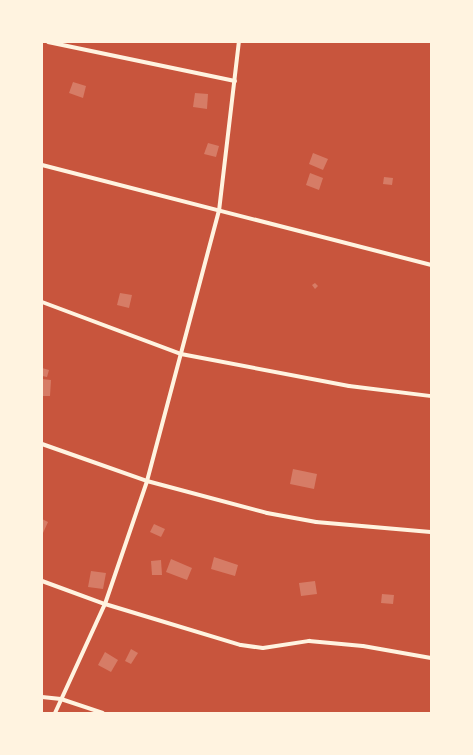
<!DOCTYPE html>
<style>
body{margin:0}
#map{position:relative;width:473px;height:755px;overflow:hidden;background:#c8553d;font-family:Arial,sans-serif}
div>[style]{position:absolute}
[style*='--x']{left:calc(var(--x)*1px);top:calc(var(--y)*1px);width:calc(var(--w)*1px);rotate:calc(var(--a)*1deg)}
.building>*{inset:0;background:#d67c66}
.minor>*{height:4px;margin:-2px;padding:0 2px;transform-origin:2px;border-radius:2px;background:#fff3e0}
span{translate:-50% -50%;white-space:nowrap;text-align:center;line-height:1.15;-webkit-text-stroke:3.5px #fff3e0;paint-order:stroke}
.frame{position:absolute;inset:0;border:43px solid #fff3e0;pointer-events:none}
</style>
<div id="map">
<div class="building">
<i style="clip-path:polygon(73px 82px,86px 86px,83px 98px,69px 93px)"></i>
<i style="clip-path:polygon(195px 93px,208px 94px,207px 109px,193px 107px)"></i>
<i style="clip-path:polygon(208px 143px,219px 146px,216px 157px,204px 154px)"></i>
<i style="clip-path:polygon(313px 153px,328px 159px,323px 170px,309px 164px)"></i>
<i style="clip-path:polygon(310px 173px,323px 178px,319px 190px,306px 185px)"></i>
<i style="clip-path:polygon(384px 177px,393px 178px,392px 185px,383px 184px)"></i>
<i style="clip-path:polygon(315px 283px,318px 286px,315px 289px,312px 285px)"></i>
<i style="clip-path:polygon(120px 293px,132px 295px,129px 308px,117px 305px)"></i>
<i style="clip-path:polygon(42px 368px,49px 370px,47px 377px,42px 376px)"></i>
<i style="clip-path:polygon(42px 379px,51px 380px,50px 396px,42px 396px)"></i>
<i style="clip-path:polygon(293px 469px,317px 474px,314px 489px,290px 484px)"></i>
<i style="clip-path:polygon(42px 519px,48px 522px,43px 533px,42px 533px)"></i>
<i style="clip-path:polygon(154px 524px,165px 529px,161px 537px,150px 532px)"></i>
<i style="clip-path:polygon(214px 557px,238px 565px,235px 576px,211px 569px)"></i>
<i style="clip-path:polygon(171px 559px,192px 568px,187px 580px,166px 572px)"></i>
<i style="clip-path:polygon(161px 560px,162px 575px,152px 575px,151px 561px)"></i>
<i style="clip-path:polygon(91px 571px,106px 573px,103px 589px,88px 587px)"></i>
<i style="clip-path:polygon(315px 581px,317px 594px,301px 596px,299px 583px)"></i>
<i style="clip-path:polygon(382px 594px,394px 595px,393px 604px,381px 603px)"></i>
<i style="clip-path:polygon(131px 649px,138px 653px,131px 664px,125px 661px)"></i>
<i style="clip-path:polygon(105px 652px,118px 660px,111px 672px,98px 665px)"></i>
</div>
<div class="minor">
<i style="--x:48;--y:42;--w:191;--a:11.8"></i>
<i style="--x:42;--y:165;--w:402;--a:14.4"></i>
<i style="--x:42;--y:302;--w:148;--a:20.5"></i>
<i style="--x:181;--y:354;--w:171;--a:10.8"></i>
<i style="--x:349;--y:386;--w:83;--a:7"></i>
<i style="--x:42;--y:444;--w:111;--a:19.4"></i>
<i style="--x:147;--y:481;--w:124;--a:14.9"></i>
<i style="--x:267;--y:513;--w:50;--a:10.4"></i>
<i style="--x:316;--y:522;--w:115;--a:5"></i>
<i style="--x:42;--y:581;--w:67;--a:20.1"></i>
<i style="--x:105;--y:604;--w:142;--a:16.8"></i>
<i style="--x:241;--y:645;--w:22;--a:8"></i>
<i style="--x:263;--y:648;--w:47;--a:-8.7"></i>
<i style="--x:309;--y:641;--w:54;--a:5.3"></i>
<i style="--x:363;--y:646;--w:69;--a:10"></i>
<i style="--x:42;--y:697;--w:19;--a:6"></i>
<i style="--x:61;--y:699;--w:44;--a:18.4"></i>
<i style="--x:55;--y:713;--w:120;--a:-65.4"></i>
<i style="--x:105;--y:604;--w:130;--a:-71.1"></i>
<i style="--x:147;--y:481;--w:279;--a:-75.1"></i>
<i style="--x:219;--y:211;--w:170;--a:-83.3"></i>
</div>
<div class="frame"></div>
</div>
